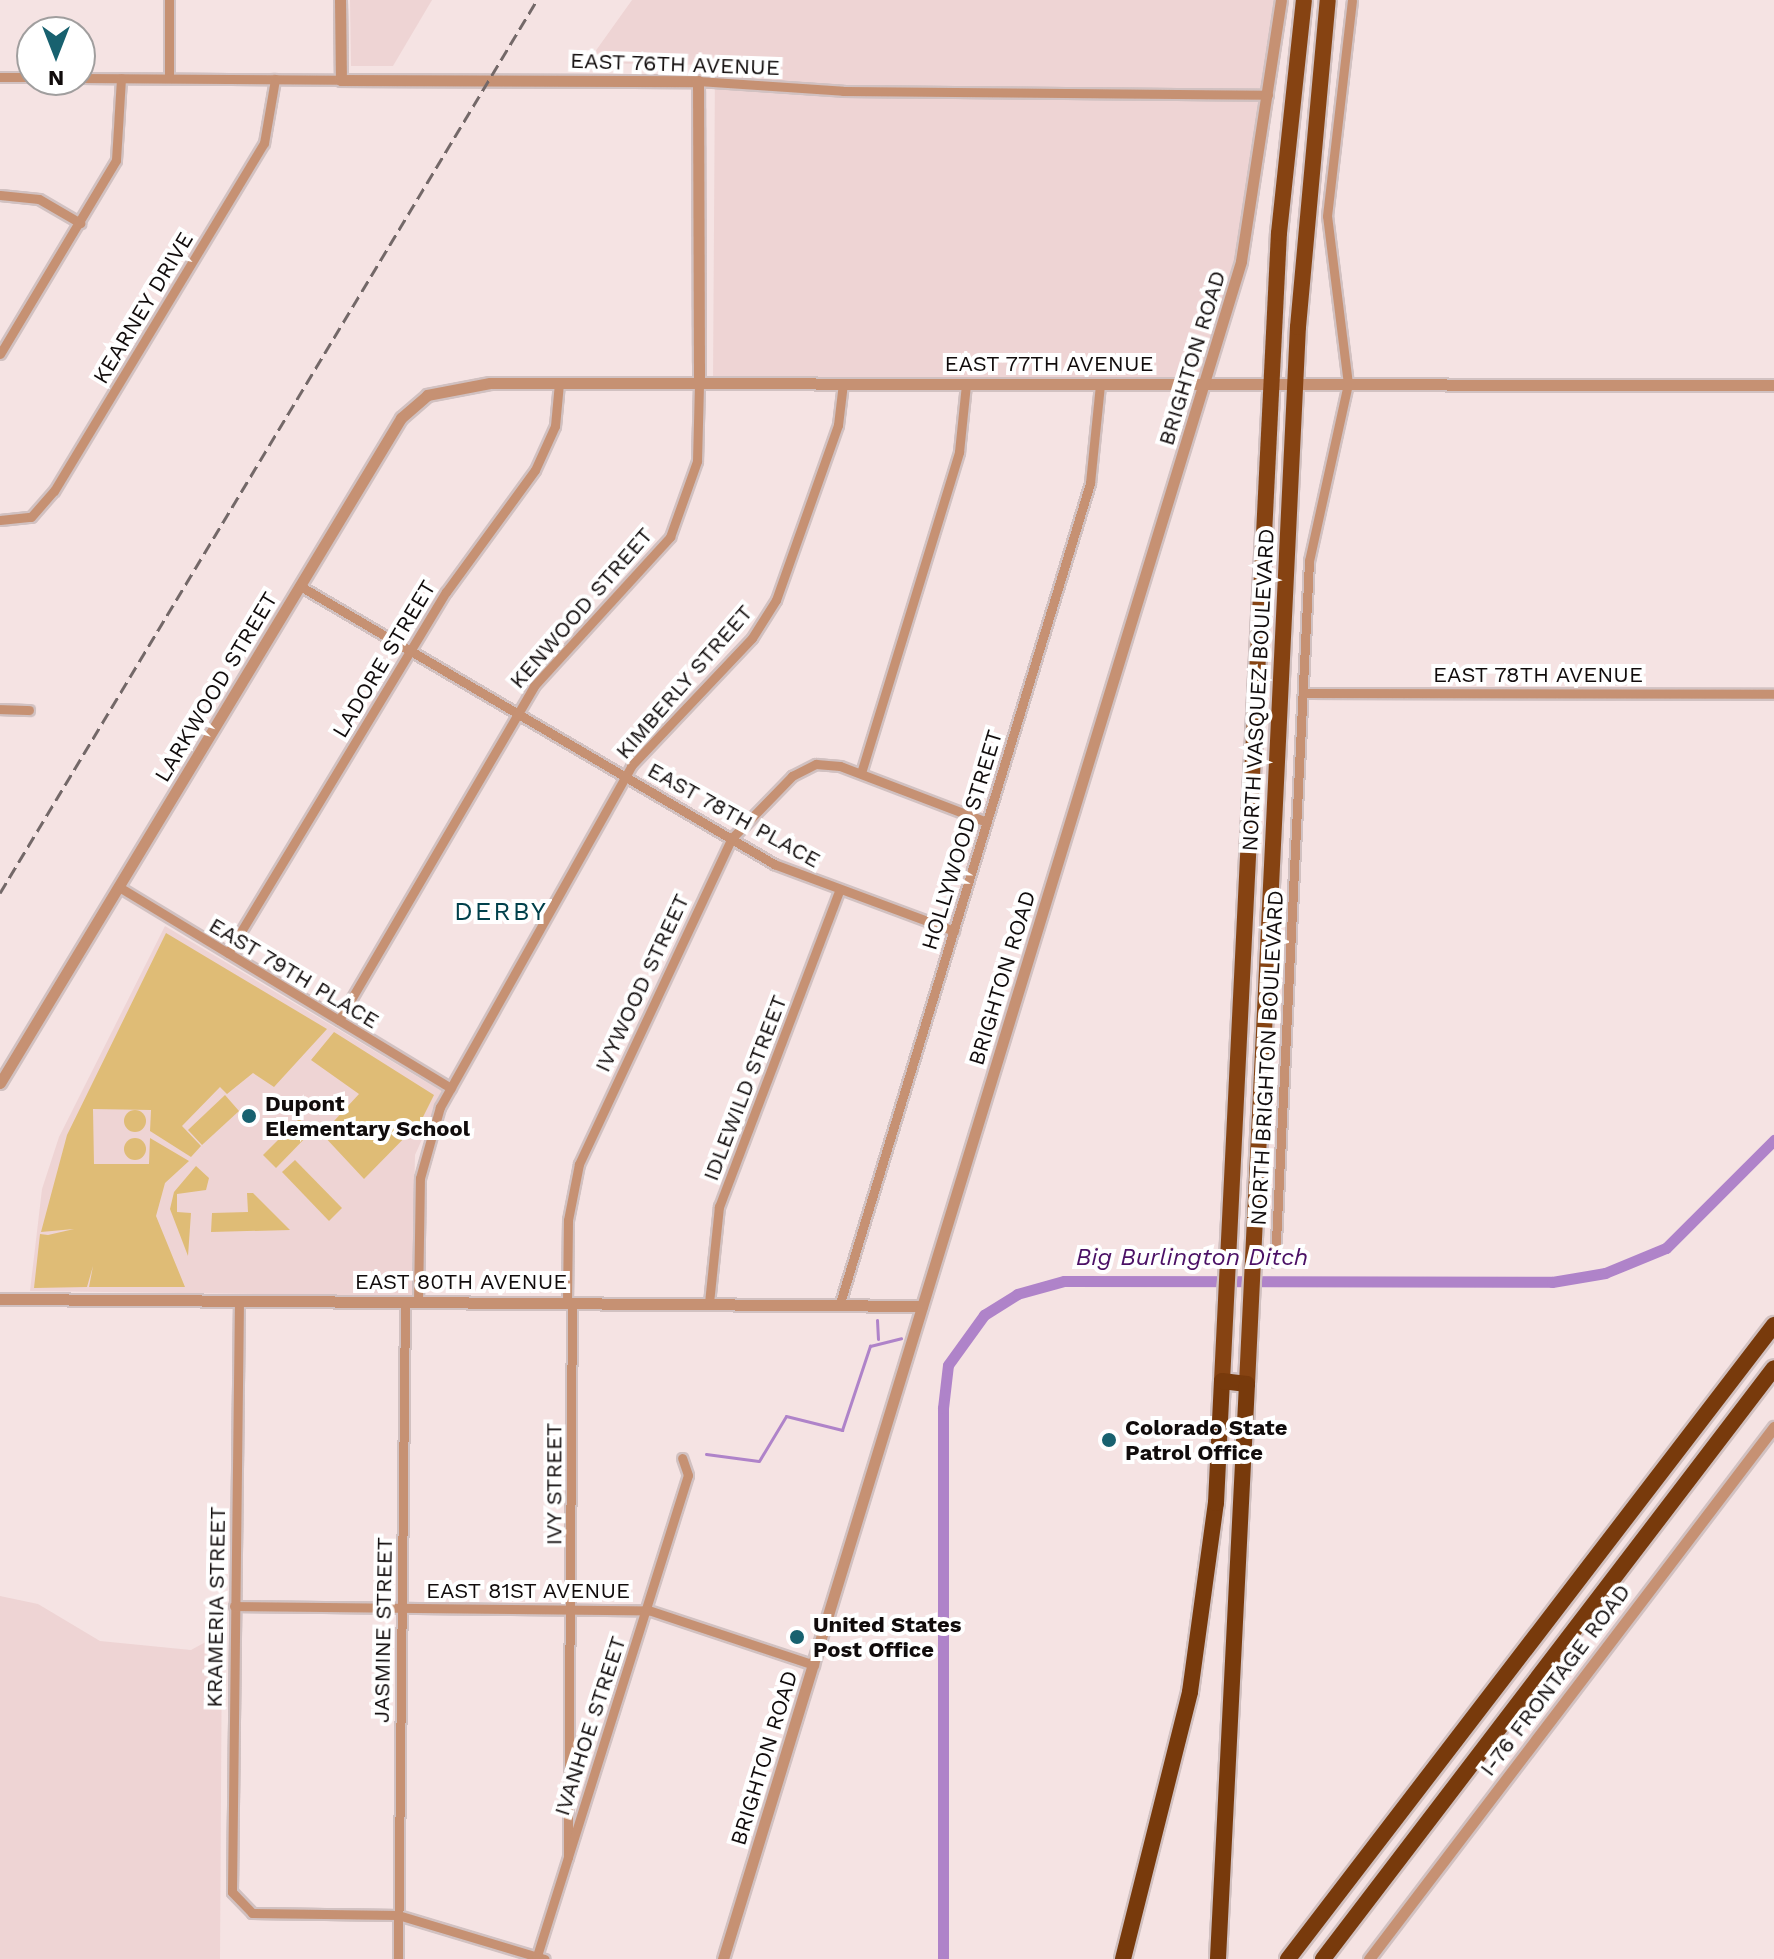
<!DOCTYPE html>
<style>
body{margin:0}
#map{position:relative;width:1774px;height:1959px;overflow:hidden;background:#f5e3e3;font-family:"Work Sans",sans-serif}
div>[style]{position:absolute}
[style*='--x']{left:calc(var(--x)*1px);top:calc(var(--y)*1px);width:calc(var(--w)*1px);rotate:calc(var(--a)*1deg)}
.built>*{inset:0;background:#eed4d4}
.green>*{inset:0;background:#dfbc76}
.round{border-radius:50%}
.stream>*{height:3px;margin:-1.5px;padding:0 1.5px;transform-origin:1.5px;border-radius:1.5px;background:#af83c9}
.canal>*{height:11px;margin:-5.5px;padding:0 5.5px;transform-origin:5.5px;border-radius:5.5px;background:#af83c9}
.roads{filter:drop-shadow(2px 0 #d1c1c1) drop-shadow(-2px 0 #d1c1c1) drop-shadow(0 2px #d1c1c1) drop-shadow(0 -2px #d1c1c1)}
.minor>*{height:9px;margin:-4.5px;padding:0 4.5px;transform-origin:4.5px;border-radius:4.5px;background:#c69173}
.tertiary>*{height:11px;margin:-5.5px;padding:0 5.5px;transform-origin:5.5px;border-radius:5.5px;background:#c69173}
.trunk>*{height:16px;margin:-8px;padding:0 8px;transform-origin:8px;border-radius:8px;background:#864312}
.motorway>*{height:16px;margin:-8px;padding:0 8px;transform-origin:8px;border-radius:8px;background:#783a0c}
.rail>*{height:3px;margin-top:-1.5px;transform-origin:0;background:repeating-linear-gradient(90deg,#736868 0 12px,transparent 0 18px)}
.dots>*{width:22px;height:22px;translate:-50% -50%;box-sizing:border-box;border:4px solid #fff;border-radius:50%}
span{translate:-50% -50%;white-space:nowrap;text-align:center;line-height:1.15;-webkit-text-stroke:8px #fff;paint-order:stroke}
.street-label{font-size:22px;color:#110c0c}
.poi-label{font-size:22px;color:#110c0c;font-weight:700}
.left{translate:0 -50%;text-align:left}
.water-label{font-size:24px;color:#4b1065;font-style:italic}
.quarter-label{font-size:26px;color:#00404b;letter-spacing:2px}
.north{position:absolute;left:16px;top:16px;width:80px;height:80px;box-sizing:border-box;background:#fff;border:2px solid #a09e9e;border-radius:50%;rotate:180deg;font-size:22px;font-weight:700;line-height:32px;text-align:center;color:#110c0c}
.north::after{content:'';display:block;margin:auto;width:28px;height:36px;background:#18616f;clip-path:polygon(50% 0,100% 100%,50% 72%,0 100%)}
</style>
<div id="map">
<div class="built">
<i style="clip-path:polygon(350px 0,432px 0,393px 66px,351px 66px)"></i>
<i style="clip-path:polygon(632px 0,1281px 0,1257px 179px,1206px 381px,713px 383px,715px 65px,587px 63px)"></i>
<i style="clip-path:polygon(165px 926px,443px 1092px,415px 1155px,412px 1296px,30px 1291px,42px 1189px,59px 1137px)"></i>
<i style="clip-path:polygon(0 1596px,38px 1604px,100px 1641px,191px 1650px,222px 1633px,220px 1959px,0 1959px)"></i>
</div>
<div class="green">
<i style="clip-path:polygon(166px 933px,327px 1029px,274px 1087px,253px 1073px,227px 1094px,220px 1087px,182px 1126px,201px 1146px,191px 1157px,150px 1131px,151px 1110px,93px 1109px,94px 1164px,149px 1164px,150px 1138px,189px 1161px,165px 1183px,156px 1216px,185px 1287px,89px 1287px,93px 1266px,87px 1287px,34px 1288px,40px 1234px,48px 1235px,74px 1229px,41px 1232px,67px 1135px)"></i>
<i style="clip-path:polygon(334px 1032px,434px 1095px,421px 1121px,364px 1179px,322px 1134px,359px 1094px,311px 1060px)"></i>
<i style="clip-path:polygon(225px 1095px,239px 1111px,202px 1145px,188px 1130px)"></i>
<i class="round" style="left:124px;top:1110px;width:22px;height:22px"></i>
<i style="clip-path:polygon(299px 1119px,312px 1131px,276px 1168px,263px 1155px)"></i>
<i class="round" style="left:124px;top:1138px;width:22px;height:22px"></i>
<i style="clip-path:polygon(295px 1160px,342px 1208px,329px 1221px,282px 1172px)"></i>
<i style="clip-path:polygon(196px 1166px,209px 1178px,206px 1190px,177px 1194px,177px 1212px,191px 1213px,188px 1256px,170px 1209px,174px 1192px)"></i>
<i style="clip-path:polygon(247px 1193px,253px 1193px,290px 1230px,211px 1232px,212px 1213px,248px 1212px)"></i>
</div>
<div class="stream">
<i style="--x:877;--y:1320;--w:19;--a:87"></i>
<i style="--x:706;--y:1454;--w:53;--a:7.5"></i>
<i style="--x:759;--y:1461;--w:52;--a:-59"></i>
<i style="--x:786;--y:1416;--w:58;--a:14"></i>
<i style="--x:842;--y:1430;--w:89;--a:-71.6"></i>
<i style="--x:870;--y:1346;--w:32;--a:-14"></i>
</div>
<div class="canal">
<i style="--x:943;--y:1959;--w:551;--a:-90"></i>
<i style="--x:943;--y:1408;--w:43;--a:-83.4"></i>
<i style="--x:948;--y:1365;--w:62;--a:-54.2"></i>
<i style="--x:984;--y:1315;--w:39;--a:-32"></i>
<i style="--x:1017;--y:1294;--w:49;--a:-15.5"></i>
<i style="--x:1064;--y:1281;--w:488;--a:0.1"></i>
<i style="--x:1552;--y:1282;--w:54;--a:-9.6"></i>
<i style="--x:1605;--y:1273;--w:66;--a:-22.3"></i>
<i style="--x:1666;--y:1248;--w:153;--a:-45"></i>
</div>
<div class="roads">
<div class="minor">
<i style="--x:169;--y:0;--w:78;--a:90"></i>
<i style="--x:0;--y:77;--w:32;--a:0"></i>
<i style="--x:80;--y:78;--w:261;--a:0.4"></i>
<i style="--x:698;--y:81;--w:145;--a:3.9"></i>
<i style="--x:843;--y:91;--w:425;--a:0.5"></i>
<i style="--x:0;--y:195;--w:39;--a:6"></i>
<i style="--x:39;--y:199;--w:48;--a:30.3"></i>
<i style="--x:0;--y:354;--w:226;--a:-59.1"></i>
<i style="--x:116;--y:160;--w:82;--a:-86.5"></i>
<i style="--x:0;--y:520;--w:31;--a:-6"></i>
<i style="--x:31;--y:517;--w:35;--a:-49"></i>
<i style="--x:54;--y:491;--w:406;--a:-58.9"></i>
<i style="--x:264;--y:143;--w:65;--a:-80.2"></i>
<i style="--x:300;--y:586;--w:550;--a:30.39"></i>
<i style="--x:774;--y:864;--w:192;--a:20.4"></i>
<i style="--x:1303;--y:693;--w:471;--a:0.1"></i>
<i style="--x:0;--y:709;--w:29;--a:2"></i>
<i style="--x:861;--y:773;--w:336;--a:-73"></i>
<i style="--x:959;--y:452;--w:68;--a:-84.1"></i>
<i style="--x:119;--y:887;--w:388;--a:31.2"></i>
<i style="--x:228;--y:953;--w:422;--a:-58.9"></i>
<i style="--x:446;--y:592;--w:151;--a:-53.9"></i>
<i style="--x:535;--y:470;--w:48;--a:-65.6"></i>
<i style="--x:555;--y:426;--w:43;--a:-84.7"></i>
<i style="--x:339;--y:1020;--w:387;--a:-59.7"></i>
<i style="--x:534;--y:686;--w:202;--a:-47.6"></i>
<i style="--x:670;--y:537;--w:81;--a:-70.4"></i>
<i style="--x:697;--y:461;--w:78;--a:-88.5"></i>
<i style="--x:1275;--y:1262;--w:702;--a:-87.22"></i>
<i style="--x:1309;--y:561;--w:181;--a:-77.6"></i>
<i style="--x:1348;--y:384;--w:169;--a:-97.1"></i>
<i style="--x:1327;--y:216;--w:217;--a:-83.4"></i>
<i style="--x:239;--y:1300;--w:592;--a:90.68"></i>
<i style="--x:232;--y:1892;--w:29;--a:46"></i>
<i style="--x:252;--y:1913;--w:146;--a:0.8"></i>
<i style="--x:398;--y:1915;--w:153;--a:16.7"></i>
<i style="--x:418;--y:1302;--w:124;--a:-89.1"></i>
<i style="--x:420;--y:1178;--w:74;--a:-74.3"></i>
<i style="--x:440;--y:1107;--w:391;--a:-60.7"></i>
<i style="--x:631;--y:766;--w:176;--a:-46.6"></i>
<i style="--x:752;--y:638;--w:45;--a:-57.7"></i>
<i style="--x:776;--y:600;--w:186;--a:-70.5"></i>
<i style="--x:838;--y:425;--w:42;--a:-83.2"></i>
<i style="--x:567;--y:1302;--w:82;--a:-89.3"></i>
<i style="--x:568;--y:1220;--w:57;--a:-78.9"></i>
<i style="--x:579;--y:1164;--w:359;--a:-64.9"></i>
<i style="--x:731;--y:839;--w:88;--a:-45.9"></i>
<i style="--x:792;--y:776;--w:27;--a:-27"></i>
<i style="--x:816;--y:764;--w:24;--a:5"></i>
<i style="--x:840;--y:766;--w:157;--a:20.9"></i>
<i style="--x:709;--y:1303;--w:97;--a:-84.1"></i>
<i style="--x:719;--y:1207;--w:338;--a:-69.2"></i>
<i style="--x:840;--y:1303;--w:857;--a:-73.04"></i>
<i style="--x:1090;--y:483;--w:100;--a:-84.2"></i>
<i style="--x:234;--y:1606;--w:414;--a:0.6"></i>
<i style="--x:648;--y:1610;--w:175;--a:18.3"></i>
<i style="--x:568;--y:1857;--w:555;--a:-89.59"></i>
<i style="--x:398;--y:1959;--w:658;--a:-89.39"></i>
<i style="--x:536;--y:1959;--w:507;--a:-72.57"></i>
<i style="--x:688;--y:1475;--w:18;--a:-109"></i>
</div>
<div class="tertiary">
<i style="--x:340;--y:0;--w:80;--a:89.3"></i>
<i style="--x:341;--y:80;--w:357;--a:0.2"></i>
<i style="--x:698;--y:81;--w:302;--a:89.8"></i>
<i style="--x:0;--y:1083;--w:777;--a:-58.91"></i>
<i style="--x:401;--y:418;--w:35;--a:-41"></i>
<i style="--x:427;--y:395;--w:64;--a:-10.8"></i>
<i style="--x:490;--y:383;--w:1284;--a:0.09"></i>
<i style="--x:0;--y:1299;--w:922;--a:0.43"></i>
<i style="--x:723;--y:1959;--w:1775;--a:-73.03"></i>
<i style="--x:1241;--y:261;--w:264;--a:-81.3"></i>
<i style="--x:1369;--y:1959;--w:669;--a:-52.72"></i>
</div>
<div class="trunk">
<i style="--x:1222;--y:1381;--w:1149;--a:-87.16"></i>
<i style="--x:1279;--y:233;--w:234;--a:-83.9"></i>
<i style="--x:1247;--y:1384;--w:1058;--a:-87.24"></i>
<i style="--x:1298;--y:327;--w:328;--a:-84.8"></i>
</div>
<div class="motorway">
<i style="--x:1123;--y:1959;--w:275;--a:-75.9"></i>
<i style="--x:1190;--y:1692;--w:191;--a:-82.2"></i>
<i style="--x:1216;--y:1503;--w:122;--a:-87.2"></i>
<i style="--x:1222;--y:1381;--w:25;--a:7"></i>
<i style="--x:1247;--y:1384;--w:576;--a:92.89"></i>
<i style="--x:1288;--y:1959;--w:799;--a:-52.53"></i>
<i style="--x:1323;--y:1959;--w:743;--a:-52.65"></i>
</div>
</div>
<div class="rail">
<i style="--x:0;--y:893;--w:1042;--a:-58.98"></i>
</div>
<div class="dots">
<i style="left:249px;top:1116px;background:#18616f"></i>
<i style="left:1109px;top:1440px;background:#18616f"></i>
<i style="left:797px;top:1637px;background:#18616f"></i>
</div>
<div class="street-label">
<span style="left:675px;top:64px;rotate:2deg">EAST 76TH AVENUE</span>
<span style="left:143px;top:308px;rotate:-59deg">KEARNEY DRIVE</span>
<span style="left:1192px;top:358px;rotate:-73deg">BRIGHTON ROAD</span>
<span style="left:1049px;top:364px">EAST 77TH AVENUE</span>
<span style="left:581px;top:608px;rotate:-49deg">KENWOOD STREET</span>
<span style="left:384px;top:659px;rotate:-59deg">LADORE STREET</span>
<span style="left:1538px;top:675px">EAST 78TH AVENUE</span>
<span style="left:684px;top:682px;rotate:-49deg">KIMBERLY STREET</span>
<span style="left:216px;top:687px;rotate:-59deg">LARKWOOD STREET</span>
<span style="left:1258px;top:690px;rotate:-87deg">NORTH VASQUEZ BOULEVARD</span>
<span style="left:734px;top:815px;rotate:29deg">EAST 78TH PLACE</span>
<span style="left:962px;top:840px;rotate:-73deg">HOLLYWOOD STREET</span>
<span style="left:294px;top:973px;rotate:31deg">EAST 79TH PLACE</span>
<span style="left:1002px;top:978px;rotate:-73deg">BRIGHTON ROAD</span>
<span style="left:642px;top:983px;rotate:-65deg">IVYWOOD STREET</span>
<span style="left:1267px;top:1058px;rotate:-87deg">NORTH BRIGHTON BOULEVARD</span>
<span style="left:745px;top:1088px;rotate:-69deg">IDLEWILD STREET</span>
<span style="left:461px;top:1282px">EAST 80TH AVENUE</span>
<span style="left:554px;top:1484px;rotate:-90deg">IVY STREET</span>
<span style="left:528px;top:1591px">EAST 81ST AVENUE</span>
<span style="left:216px;top:1607px;rotate:-89deg">KRAMERIA STREET</span>
<span style="left:383px;top:1630px;rotate:-89deg">JASMINE STREET</span>
<span style="left:1555px;top:1680px;rotate:-53deg">I-76 FRONTAGE ROAD</span>
<span style="left:590px;top:1726px;rotate:-72deg">IVANHOE STREET</span>
<span style="left:764px;top:1758px;rotate:-73deg">BRIGHTON ROAD</span>
</div>
<div class="poi-label">
<span class="left" style="left:265px;top:1116px">Dupont<br>Elementary School</span>
<span class="left" style="left:1125px;top:1440px">Colorado State<br>Patrol Office</span>
<span class="left" style="left:813px;top:1637px">United States<br>Post Office</span>
</div>
<div class="water-label">
<span style="left:1192px;top:1258px">Big Burlington Ditch</span>
</div>
<div class="quarter-label">
<span style="left:501px;top:912px">DERBY</span>
</div>
<div class="north">N</div>
</div>
